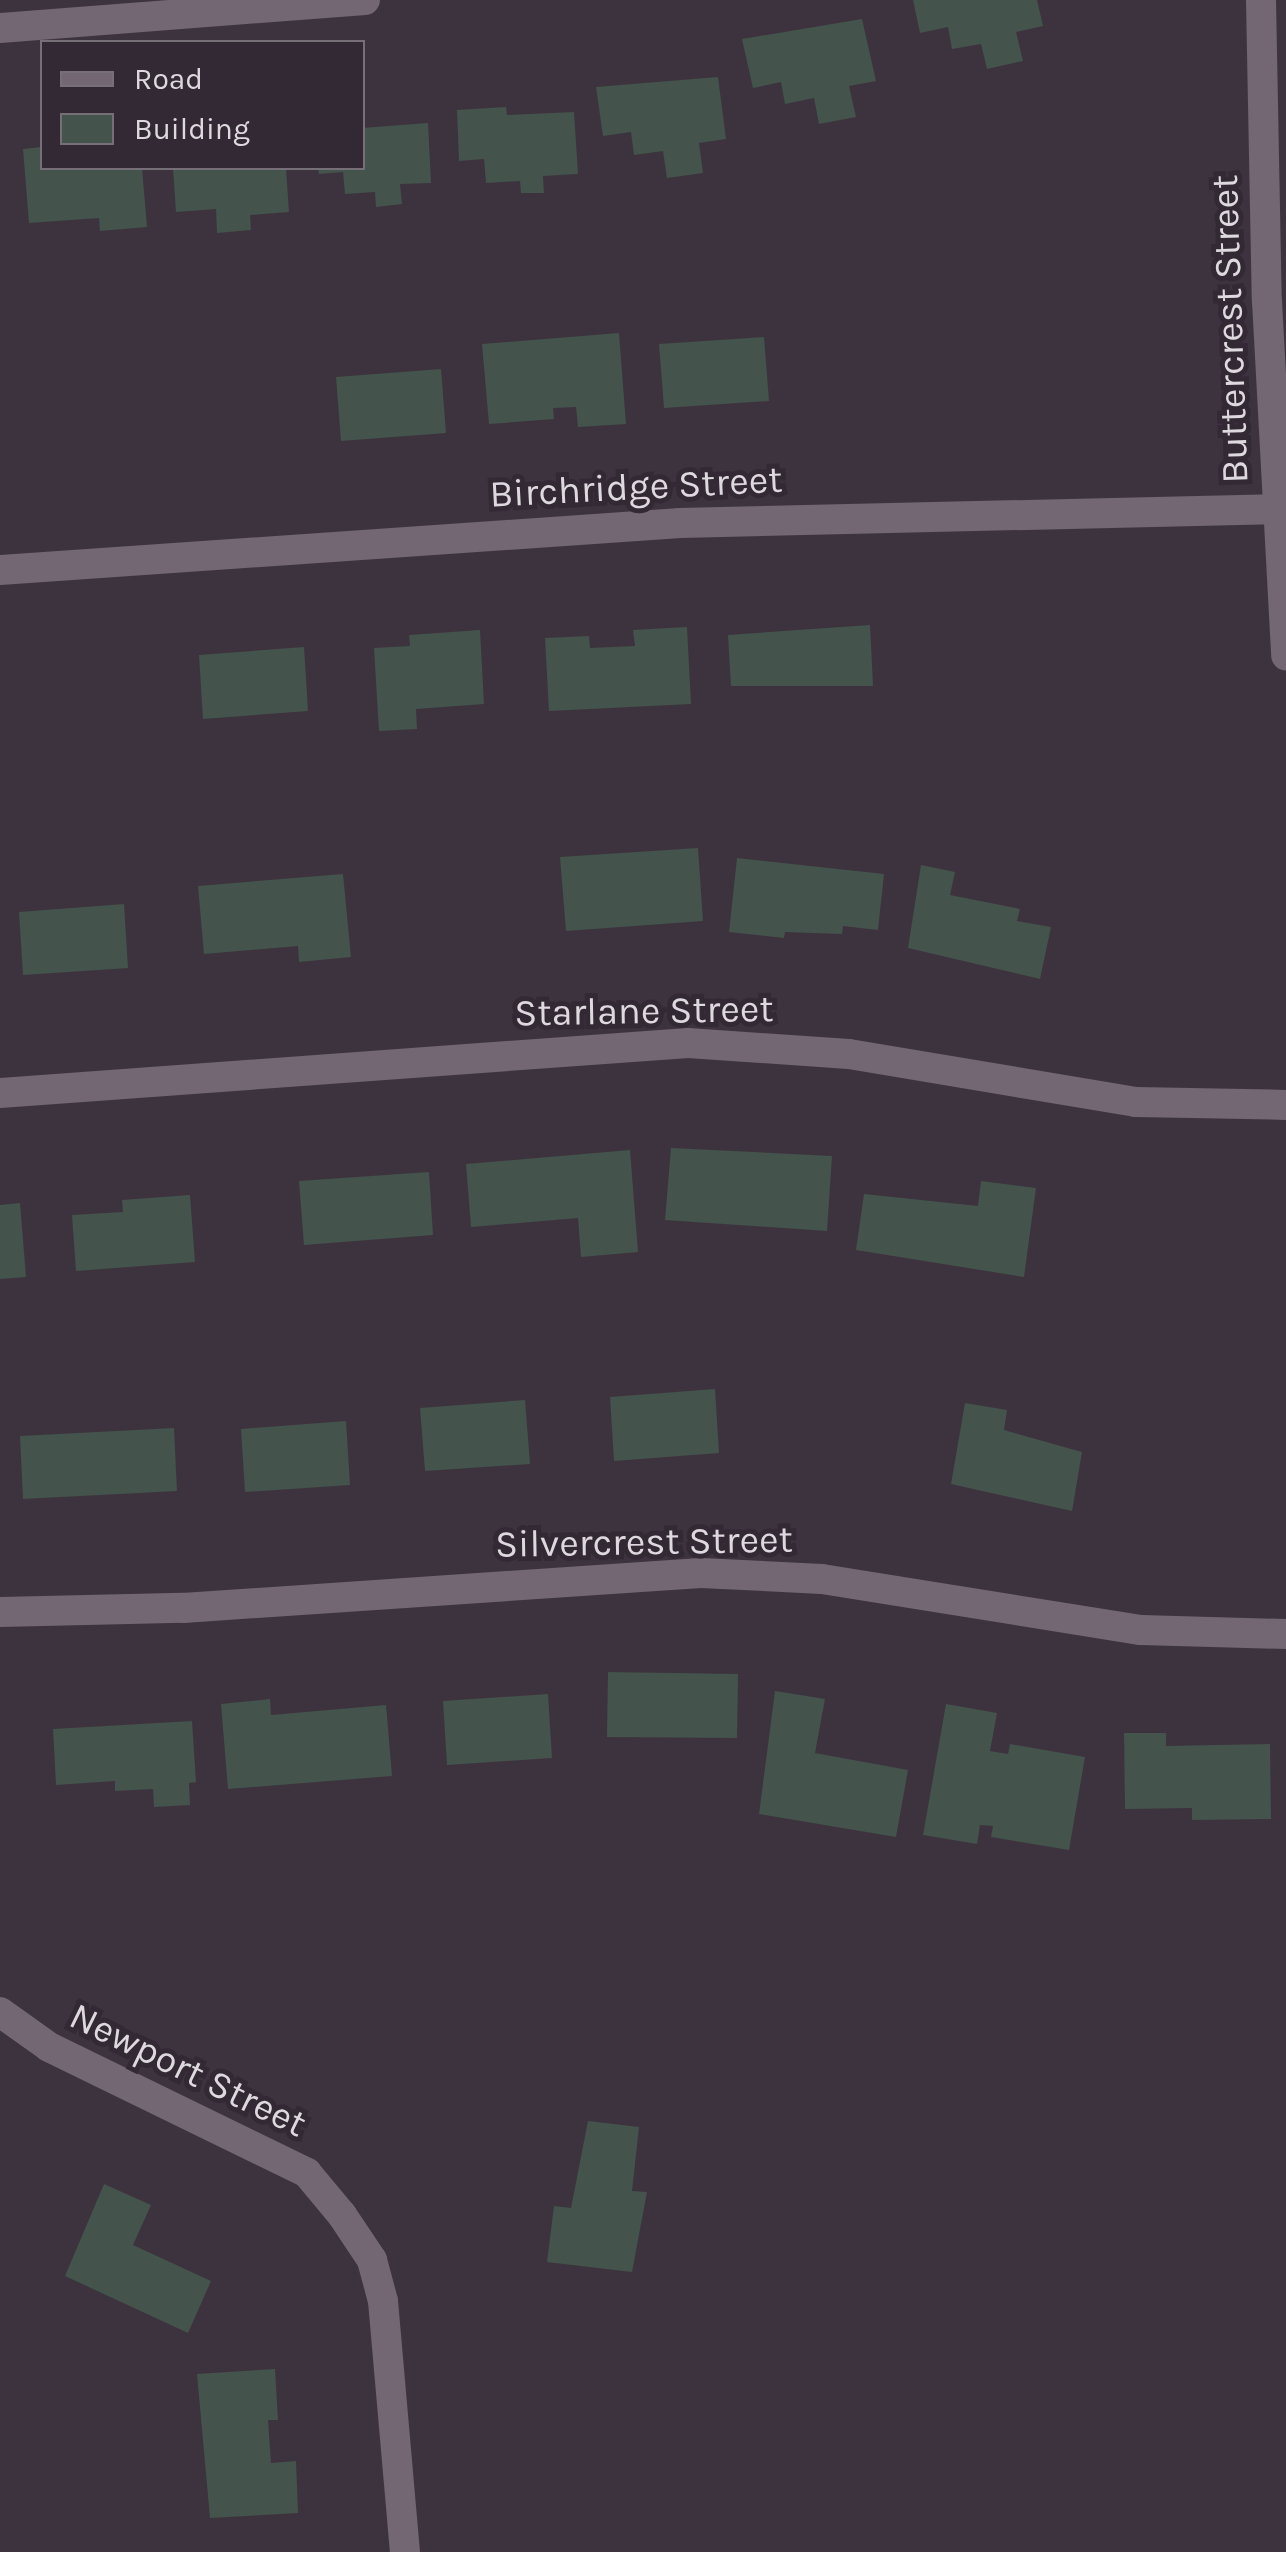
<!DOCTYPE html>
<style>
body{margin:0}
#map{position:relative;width:1286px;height:2552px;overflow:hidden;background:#3d333e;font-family:Karla,sans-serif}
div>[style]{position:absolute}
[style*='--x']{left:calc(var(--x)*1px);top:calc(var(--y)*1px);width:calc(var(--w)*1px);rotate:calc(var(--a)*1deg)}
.building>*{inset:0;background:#44534b}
.street>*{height:30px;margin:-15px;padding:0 15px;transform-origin:15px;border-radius:15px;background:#726773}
span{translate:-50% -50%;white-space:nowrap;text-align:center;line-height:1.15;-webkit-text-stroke:10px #332934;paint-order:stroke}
.street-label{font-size:38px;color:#ded8df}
.legend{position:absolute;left:40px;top:40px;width:325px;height:130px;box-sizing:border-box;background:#332934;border:2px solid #776f78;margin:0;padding:12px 18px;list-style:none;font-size:30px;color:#ded8df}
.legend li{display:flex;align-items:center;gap:20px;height:50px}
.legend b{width:50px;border:2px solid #776f78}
</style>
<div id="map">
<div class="building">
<i style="clip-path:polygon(913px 0,1037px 0,1043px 26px,1016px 32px,1023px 61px,987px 69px,981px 44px,952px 49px,948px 27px,920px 33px)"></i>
<i style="clip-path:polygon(862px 19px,876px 81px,849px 86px,856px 117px,819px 124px,814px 98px,785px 104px,781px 82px,753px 88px,742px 39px)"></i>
<i style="clip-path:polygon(718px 77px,726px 139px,699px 143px,703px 173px,667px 178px,663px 151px,634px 155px,631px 132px,603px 136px,596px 87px)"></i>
<i style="clip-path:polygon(506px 107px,507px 115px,574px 112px,578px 174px,543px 176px,544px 193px,521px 193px,520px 181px,486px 183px,484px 159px,459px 161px,457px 110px)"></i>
<i style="clip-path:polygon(428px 123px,431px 183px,400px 184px,402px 204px,376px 207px,375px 192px,345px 194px,343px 172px,319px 174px,318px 168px,362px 168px,362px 128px)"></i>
<i style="clip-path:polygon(42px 147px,42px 168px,142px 168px,147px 227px,100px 231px,99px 218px,29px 223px,23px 149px)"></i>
<i style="clip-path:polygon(173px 168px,286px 168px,289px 212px,250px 215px,251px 230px,217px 233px,216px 209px,176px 212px)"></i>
<i style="clip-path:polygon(619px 333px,626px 424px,578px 427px,576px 407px,553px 408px,554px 419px,489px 424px,482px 344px)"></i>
<i style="clip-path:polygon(764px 337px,769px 401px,664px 408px,659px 344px)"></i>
<i style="clip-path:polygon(441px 369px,446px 433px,341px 441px,336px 377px)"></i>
<i style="clip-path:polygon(870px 625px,873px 686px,731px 686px,728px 635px)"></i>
<i style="clip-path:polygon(687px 627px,691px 704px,549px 711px,545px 638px,589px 636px,590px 648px,635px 646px,633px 630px)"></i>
<i style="clip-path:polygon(480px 630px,484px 704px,416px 709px,417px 729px,379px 731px,374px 648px,410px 646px,409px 635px)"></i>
<i style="clip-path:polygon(304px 647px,308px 711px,203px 719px,199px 655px)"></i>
<i style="clip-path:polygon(698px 848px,703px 921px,566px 931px,560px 857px)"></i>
<i style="clip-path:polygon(737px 858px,884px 874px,878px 930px,843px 926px,842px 934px,785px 932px,784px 938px,729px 932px)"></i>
<i style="clip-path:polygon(921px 865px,955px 872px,950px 895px,1020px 909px,1017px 921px,1051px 927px,1040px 979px,908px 948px)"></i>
<i style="clip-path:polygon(343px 874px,351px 957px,299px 962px,298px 946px,204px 954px,198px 886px)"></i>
<i style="clip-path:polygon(124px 904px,128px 968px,23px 975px,19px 912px)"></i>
<i style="clip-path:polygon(671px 1148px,832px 1156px,827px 1231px,665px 1220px)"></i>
<i style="clip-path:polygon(630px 1150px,638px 1252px,581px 1257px,578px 1218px,471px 1227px,466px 1164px)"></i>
<i style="clip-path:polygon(429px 1172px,433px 1235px,304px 1245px,299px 1181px)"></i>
<i style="clip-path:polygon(981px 1181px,1036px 1188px,1024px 1277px,856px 1250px,864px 1194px,978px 1206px)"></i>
<i style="clip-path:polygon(190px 1195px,195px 1262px,76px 1271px,72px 1215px,123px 1212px,122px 1200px)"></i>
<i style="clip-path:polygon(20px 1203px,26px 1277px,0 1279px,0 1205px)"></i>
<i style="clip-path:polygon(715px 1389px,719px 1453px,614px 1461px,610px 1397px)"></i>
<i style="clip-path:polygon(525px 1400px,530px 1464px,425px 1471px,420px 1408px)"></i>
<i style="clip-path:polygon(965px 1403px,1007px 1410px,1004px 1430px,1082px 1452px,1072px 1511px,951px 1484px)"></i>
<i style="clip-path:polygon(346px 1421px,350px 1485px,245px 1492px,241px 1429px)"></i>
<i style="clip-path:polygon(174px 1428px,177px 1491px,23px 1499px,20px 1436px)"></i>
<i style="clip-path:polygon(608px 1672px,738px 1674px,737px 1738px,607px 1737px)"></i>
<i style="clip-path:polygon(775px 1691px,825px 1699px,815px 1753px,908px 1770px,896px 1837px,759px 1814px)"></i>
<i style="clip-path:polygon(548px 1694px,552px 1758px,447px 1765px,443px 1701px)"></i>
<i style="clip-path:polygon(270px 1699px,271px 1715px,386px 1705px,392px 1776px,228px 1789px,221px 1704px)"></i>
<i style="clip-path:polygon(946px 1704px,997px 1713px,990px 1751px,1008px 1754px,1010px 1744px,1085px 1757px,1069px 1850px,991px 1837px,993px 1826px,980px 1825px,977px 1844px,923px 1835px)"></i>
<i style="clip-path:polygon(192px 1721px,196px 1782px,189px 1783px,190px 1805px,154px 1807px,153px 1789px,115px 1791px,115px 1781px,56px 1785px,53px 1729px)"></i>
<i style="clip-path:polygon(1124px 1733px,1166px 1733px,1166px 1746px,1270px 1744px,1271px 1819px,1192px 1820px,1192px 1808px,1125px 1809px)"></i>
<i style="clip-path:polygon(588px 2121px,639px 2127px,632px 2191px,647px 2192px,632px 2272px,547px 2262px,554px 2206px,571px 2208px)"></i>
<i style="clip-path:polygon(104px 2184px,151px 2205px,133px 2245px,211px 2281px,188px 2333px,65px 2276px)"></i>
<i style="clip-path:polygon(275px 2369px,278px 2420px,268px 2420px,271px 2463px,296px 2461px,298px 2513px,210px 2518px,197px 2374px)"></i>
</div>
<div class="street">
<i style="--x:1261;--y:0;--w:301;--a:88.9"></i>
<i style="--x:1267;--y:301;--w:355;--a:86.9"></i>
<i style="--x:0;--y:28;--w:366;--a:-4.4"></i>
<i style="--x:0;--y:570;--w:682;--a:-3.95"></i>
<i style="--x:680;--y:523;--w:597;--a:-1.34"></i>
<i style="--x:0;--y:1093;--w:690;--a:-4.16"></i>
<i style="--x:688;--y:1043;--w:161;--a:3.9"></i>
<i style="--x:849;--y:1054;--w:291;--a:9.5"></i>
<i style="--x:1136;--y:1102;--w:150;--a:1.1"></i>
<i style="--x:0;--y:1612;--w:183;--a:-1.3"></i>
<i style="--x:183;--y:1608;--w:519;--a:-3.87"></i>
<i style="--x:701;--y:1573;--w:121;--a:2.8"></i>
<i style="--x:822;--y:1579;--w:323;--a:9.1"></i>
<i style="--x:1141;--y:1630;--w:145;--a:1.6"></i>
<i style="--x:0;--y:2012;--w:60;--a:35.5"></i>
<i style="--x:49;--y:2047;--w:287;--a:26"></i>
<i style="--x:307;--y:2173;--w:55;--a:50.2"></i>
<i style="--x:342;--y:2215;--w:54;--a:56.3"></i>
<i style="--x:372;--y:2260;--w:42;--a:75"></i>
<i style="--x:383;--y:2301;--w:252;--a:85"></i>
</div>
<div class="street-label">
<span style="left:1230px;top:329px;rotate:-92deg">Buttercrest Street</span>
<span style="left:636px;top:487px;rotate:-3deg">Birchridge Street</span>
<span style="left:644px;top:1011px;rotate:-1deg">Starlane Street</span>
<span style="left:644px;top:1542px;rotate:-1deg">Silvercrest Street</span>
<span style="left:188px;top:2070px;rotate:26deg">Newport Street</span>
</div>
<ul class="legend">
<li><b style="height:12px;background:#726773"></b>Road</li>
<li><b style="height:28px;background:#44534b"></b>Building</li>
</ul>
</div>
